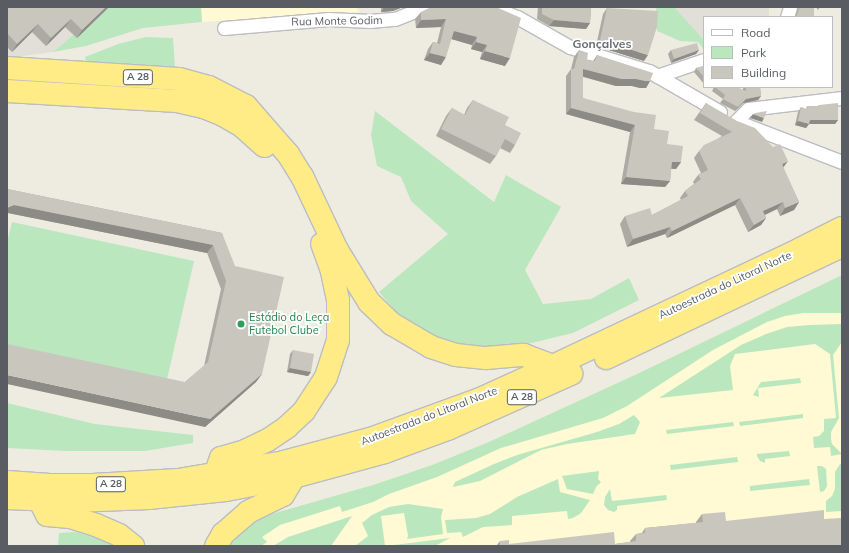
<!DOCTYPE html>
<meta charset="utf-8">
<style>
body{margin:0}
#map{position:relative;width:849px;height:553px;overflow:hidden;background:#eeece0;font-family:Mulish,sans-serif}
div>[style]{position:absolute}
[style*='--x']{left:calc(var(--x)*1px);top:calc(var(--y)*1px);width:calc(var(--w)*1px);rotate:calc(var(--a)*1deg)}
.commercial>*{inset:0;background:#fff9d4}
.industrial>*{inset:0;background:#e1dfd8}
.green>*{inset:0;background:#bbe7bf}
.roads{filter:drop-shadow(1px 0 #bbbdc3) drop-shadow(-1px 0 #bbbdc3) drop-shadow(0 1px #bbbdc3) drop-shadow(0 -1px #bbbdc3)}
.street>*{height:13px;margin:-6.5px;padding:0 6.5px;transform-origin:6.5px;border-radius:6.5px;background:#fff}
.highway>*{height:22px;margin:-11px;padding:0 11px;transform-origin:11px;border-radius:11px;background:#ffec86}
.wall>*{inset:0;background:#adaaa3}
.shaded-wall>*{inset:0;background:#8d8b85}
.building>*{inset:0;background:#c9c6be}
.dots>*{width:11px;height:11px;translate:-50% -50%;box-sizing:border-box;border:2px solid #fff;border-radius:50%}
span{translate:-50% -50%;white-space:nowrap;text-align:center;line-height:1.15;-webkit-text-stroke:3.5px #fff;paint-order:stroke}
.shield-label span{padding:1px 3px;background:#fff;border:1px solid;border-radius:3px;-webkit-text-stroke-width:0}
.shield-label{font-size:10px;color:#595d63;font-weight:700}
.street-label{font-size:11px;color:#595d63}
.leisure-label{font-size:11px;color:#27864d}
.left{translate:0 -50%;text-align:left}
.neighbourhood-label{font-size:12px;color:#6a6f75;font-weight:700}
.frame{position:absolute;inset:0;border:8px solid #595d63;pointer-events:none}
.legend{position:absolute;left:703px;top:16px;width:130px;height:72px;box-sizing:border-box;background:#fff;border:1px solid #bdbec1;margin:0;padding:5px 7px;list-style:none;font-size:12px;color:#595d63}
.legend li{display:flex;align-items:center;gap:8px;height:20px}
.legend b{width:20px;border:1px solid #bdbec1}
</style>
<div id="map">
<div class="commercial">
<i style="clip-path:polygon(201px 7px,355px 7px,360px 12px,202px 22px)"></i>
<i style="clip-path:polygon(842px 275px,842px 546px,228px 546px,250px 525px,268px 515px,376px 484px,432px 465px,491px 441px,639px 373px)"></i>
</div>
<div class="industrial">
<i style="clip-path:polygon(7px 7px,106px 7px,53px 52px,7px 58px)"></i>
<i style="clip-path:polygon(674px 7px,769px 7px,769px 17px,704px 17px,703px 40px)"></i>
</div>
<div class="green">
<i style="clip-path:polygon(106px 7px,201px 7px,202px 22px,143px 28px,86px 46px,53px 52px)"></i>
<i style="clip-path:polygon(656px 7px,674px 7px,704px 40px,704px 50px,698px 42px,680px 41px,657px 31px)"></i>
<i style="clip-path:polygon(146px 37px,173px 38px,175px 68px,87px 66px,85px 57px,118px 44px)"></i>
<i style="clip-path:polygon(375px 111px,494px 202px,506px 175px,561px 207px,525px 270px,543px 304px,591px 299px,629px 278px,639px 300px,573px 333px,490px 353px,440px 339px,397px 313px,379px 292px,448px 234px,411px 201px,401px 177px,377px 166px,371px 135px)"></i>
<i style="clip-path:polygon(12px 222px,194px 261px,166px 384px,7px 350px,7px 243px)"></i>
<i style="clip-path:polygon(842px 275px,842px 313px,803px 313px,785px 316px,767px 322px,713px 350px,627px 406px,603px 418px,501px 448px,437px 477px,389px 494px,373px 502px,342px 512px,340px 506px,280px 525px,262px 537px,267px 542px,261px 546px,228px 546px,250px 525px,268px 515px,376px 484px,432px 465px,491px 441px,639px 373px)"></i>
<i style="clip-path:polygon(842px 324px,842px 342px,833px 355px,839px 418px,831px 432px,831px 439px,832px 444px,842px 454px,831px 456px,830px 447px,814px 448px,813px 437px,819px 436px,824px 431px,824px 419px,836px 418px,830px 354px,815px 344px,735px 354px,730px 366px,733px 390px,659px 398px,741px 345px,766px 334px,787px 327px,809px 325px)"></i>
<i style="clip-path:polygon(800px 378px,801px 383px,758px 388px,759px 397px,753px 395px,761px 382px)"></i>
<i style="clip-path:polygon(7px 403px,95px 424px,193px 435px,193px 443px,145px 451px,66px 451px,7px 448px)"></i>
<i style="clip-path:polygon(803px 414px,803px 418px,740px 426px,739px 422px)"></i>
<i style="clip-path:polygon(634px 415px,640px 422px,635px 434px,567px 444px,541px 450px,480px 481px,453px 487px,455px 482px,494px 464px,517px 455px,597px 432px,619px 424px)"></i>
<i style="clip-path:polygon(733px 422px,734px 426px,667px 434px,666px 430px)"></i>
<i style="clip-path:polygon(789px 451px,790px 456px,765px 459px,765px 463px,760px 461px,757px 456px,757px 454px)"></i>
<i style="clip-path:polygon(737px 457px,738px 462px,671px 470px,670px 465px)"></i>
<i style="clip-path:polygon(840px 464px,842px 464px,842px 511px,826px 512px,826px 501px,832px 496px,835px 489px,835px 472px)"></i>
<i style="clip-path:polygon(817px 466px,822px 466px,826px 469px,827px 486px,824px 491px,820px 492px)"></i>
<i style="clip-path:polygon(599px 471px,598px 479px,601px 482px,596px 487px,593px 494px,567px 489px,562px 476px)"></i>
<i style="clip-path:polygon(558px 479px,560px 492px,590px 500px,581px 513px,573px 518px,568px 519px,567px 511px,512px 516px,512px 525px,483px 527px,463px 537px,461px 532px,447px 533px,445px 520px,476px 518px,490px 514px,517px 497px)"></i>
<i style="clip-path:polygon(809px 479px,810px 485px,750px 491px,750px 486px)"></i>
<i style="clip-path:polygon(610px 489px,612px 501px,666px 495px,667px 500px,617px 506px,617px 510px,614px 512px,608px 510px,604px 505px,605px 497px)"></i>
<i style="clip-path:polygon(408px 504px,443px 509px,441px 517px,443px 534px,407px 539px,408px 536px,404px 513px,381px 516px,385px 546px,355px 546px,368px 536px,362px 523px,372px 515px,389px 507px)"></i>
<i style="clip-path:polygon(352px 516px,331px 546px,273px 546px,288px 537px)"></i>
<i style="clip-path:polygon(75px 532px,99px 538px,113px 546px,58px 546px,59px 533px)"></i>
<i style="clip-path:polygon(450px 538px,435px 546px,386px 546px)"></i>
</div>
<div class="roads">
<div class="street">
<i style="--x:493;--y:7;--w:26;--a:23"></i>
<i style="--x:517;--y:17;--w:61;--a:29.5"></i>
<i style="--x:570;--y:47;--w:83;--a:16.9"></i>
<i style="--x:649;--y:71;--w:82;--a:30"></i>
<i style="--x:787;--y:17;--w:10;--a:-73"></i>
<i style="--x:224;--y:28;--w:105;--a:-4.9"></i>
<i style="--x:329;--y:19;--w:41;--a:2.8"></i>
<i style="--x:370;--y:21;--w:25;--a:-5"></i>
<i style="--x:395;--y:19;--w:31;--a:-22"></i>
<i style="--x:657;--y:76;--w:50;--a:-18.8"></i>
<i style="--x:736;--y:121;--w:17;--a:-45"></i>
<i style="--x:748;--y:109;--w:95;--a:-6.7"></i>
<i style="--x:741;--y:123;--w:108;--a:21.1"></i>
</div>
<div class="highway">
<i style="--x:7;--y:68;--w:172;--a:3.7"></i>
<i style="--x:179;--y:79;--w:31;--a:15"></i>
<i style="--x:209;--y:87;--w:42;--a:27.2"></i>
<i style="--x:246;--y:106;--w:64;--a:48.8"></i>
<i style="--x:288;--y:154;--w:26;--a:58"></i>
<i style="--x:302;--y:176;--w:82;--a:64.7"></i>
<i style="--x:337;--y:250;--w:61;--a:58.4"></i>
<i style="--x:369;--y:302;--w:32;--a:44"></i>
<i style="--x:392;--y:324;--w:45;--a:30.5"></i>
<i style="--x:431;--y:347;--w:26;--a:18"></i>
<i style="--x:456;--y:355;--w:30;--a:6"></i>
<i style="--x:486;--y:358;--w:38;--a:-5"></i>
<i style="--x:524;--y:355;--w:31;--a:21"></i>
<i style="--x:7;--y:91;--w:170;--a:3.4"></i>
<i style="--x:177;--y:101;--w:28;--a:13"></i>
<i style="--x:204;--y:107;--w:21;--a:23"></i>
<i style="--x:223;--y:115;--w:22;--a:30"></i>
<i style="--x:242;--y:126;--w:30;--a:42"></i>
<i style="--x:606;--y:358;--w:261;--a:-25.4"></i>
<i style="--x:215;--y:475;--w:18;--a:-71"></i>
<i style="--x:221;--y:458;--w:25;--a:-16"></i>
<i style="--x:245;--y:451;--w:25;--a:-26"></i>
<i style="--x:268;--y:440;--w:23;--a:-34"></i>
<i style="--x:287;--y:427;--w:23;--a:-43"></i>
<i style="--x:304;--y:411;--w:40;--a:-57.1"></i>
<i style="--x:326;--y:377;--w:39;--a:-72"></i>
<i style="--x:338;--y:340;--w:40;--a:-90"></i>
<i style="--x:338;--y:300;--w:30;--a:-102"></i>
<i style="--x:332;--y:271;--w:29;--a:-110"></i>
<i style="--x:7;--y:482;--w:43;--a:4"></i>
<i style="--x:50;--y:485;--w:43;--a:0"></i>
<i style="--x:93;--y:485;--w:85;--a:-3.4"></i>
<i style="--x:178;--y:480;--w:108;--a:-9.6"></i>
<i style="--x:284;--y:462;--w:89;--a:-15"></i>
<i style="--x:370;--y:439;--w:117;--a:-20"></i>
<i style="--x:480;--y:399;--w:80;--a:-24.3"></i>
<i style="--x:553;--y:366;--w:273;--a:-25.3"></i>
<i style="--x:800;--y:249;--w:47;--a:-26.6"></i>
<i style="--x:7;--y:498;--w:67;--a:2.6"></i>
<i style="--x:74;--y:501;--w:75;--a:-2.3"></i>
<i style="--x:149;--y:498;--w:77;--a:-5.9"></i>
<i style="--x:226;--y:490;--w:69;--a:-10.8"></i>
<i style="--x:294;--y:477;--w:94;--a:-15.4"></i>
<i style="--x:385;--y:452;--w:69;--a:-20.3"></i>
<i style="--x:450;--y:428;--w:133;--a:-24.1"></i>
<i style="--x:42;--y:505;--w:11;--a:63"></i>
<i style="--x:47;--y:515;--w:23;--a:5"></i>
<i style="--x:70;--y:517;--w:27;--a:17"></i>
<i style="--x:96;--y:525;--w:25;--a:23"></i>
<i style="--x:119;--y:535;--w:18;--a:38"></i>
<i style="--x:216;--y:546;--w:14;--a:-60"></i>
<i style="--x:223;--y:534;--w:33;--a:-41"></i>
<i style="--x:248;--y:512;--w:39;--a:-26"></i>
<i style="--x:283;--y:495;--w:21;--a:-59"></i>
</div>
</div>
<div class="wall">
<i style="clip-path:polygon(7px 7px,109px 7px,77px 38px,65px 27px,46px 46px,32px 32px,12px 52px,7px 47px)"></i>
<i style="clip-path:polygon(381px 7px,403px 7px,393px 11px,381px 12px)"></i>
<i style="clip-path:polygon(496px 7px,505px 66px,480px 59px,482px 52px,471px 49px,472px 45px,451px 39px,441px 65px,424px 60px,428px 49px,433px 42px,437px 43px,441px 27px,416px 28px,415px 19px,421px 12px)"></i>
<i style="clip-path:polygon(538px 7px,591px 7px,590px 23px,586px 29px,549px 26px,537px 19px)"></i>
<i style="clip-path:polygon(799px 7px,814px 7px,814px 17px,795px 17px,798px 9px)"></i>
<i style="clip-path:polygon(816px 7px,820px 7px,818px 10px)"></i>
<i style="clip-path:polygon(607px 8px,644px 61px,596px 46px,603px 14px)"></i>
<i style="clip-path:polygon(579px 50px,587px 60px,593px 61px,597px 55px,650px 81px,646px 88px,640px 88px,632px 86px,616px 86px,583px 77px,583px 98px,654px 129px,667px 144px,681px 162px,676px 169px,671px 169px,670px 181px,665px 187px,621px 184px,630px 132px,566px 114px,566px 76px,571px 69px,574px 57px)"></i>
<i style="clip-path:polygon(671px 50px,699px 50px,696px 54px,671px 63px,668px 54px)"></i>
<i style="clip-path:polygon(704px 66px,704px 84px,694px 72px,696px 68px)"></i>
<i style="clip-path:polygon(714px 87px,736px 87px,743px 90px,743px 87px,760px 87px,761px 96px,758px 100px,743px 103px,735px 111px,720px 103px,723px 99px,712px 91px)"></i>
<i style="clip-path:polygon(473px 100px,505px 125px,515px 145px,510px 153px,500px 148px,496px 156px,490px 164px,436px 136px,446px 116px,452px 108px,464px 115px,467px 108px)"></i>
<i style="clip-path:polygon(706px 103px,783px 168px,799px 202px,794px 210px,780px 216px,777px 209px,765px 215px,766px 218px,761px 225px,748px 232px,735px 205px,667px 238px,665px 234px,627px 247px,620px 224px,625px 216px,652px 215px,681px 200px,680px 198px,685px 191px,694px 184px,693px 182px,698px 175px,701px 173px,694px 158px,699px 151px,722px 136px,694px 120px)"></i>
<i style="clip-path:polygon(819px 105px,838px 120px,835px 124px,809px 124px,806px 128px,795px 125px,798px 112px,801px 107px,806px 109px,807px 106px,818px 106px)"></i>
<i style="clip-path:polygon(7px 189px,222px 233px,262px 374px,256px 382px,205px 427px,185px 382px,204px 366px,221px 289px,207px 253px,8px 213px,7px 214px)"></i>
<i style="clip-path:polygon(293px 350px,311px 372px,308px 376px,287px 372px,290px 354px)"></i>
<i style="clip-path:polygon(702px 514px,726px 521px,824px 519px,842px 546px,496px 546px,500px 541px,509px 544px,615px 544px,630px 542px,630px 541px,636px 534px,642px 533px,645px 528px,696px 523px,696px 522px)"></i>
</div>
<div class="shaded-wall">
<i style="clip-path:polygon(106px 7px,109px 7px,77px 38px,82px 30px)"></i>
<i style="clip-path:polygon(384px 7px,403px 7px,393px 11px,381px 12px)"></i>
<i style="clip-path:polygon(71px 19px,65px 27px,46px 46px,51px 38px)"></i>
<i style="clip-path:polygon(446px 19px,441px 27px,416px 28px,421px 20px)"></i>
<i style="clip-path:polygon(554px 20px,590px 23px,586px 29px,549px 26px)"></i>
<i style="clip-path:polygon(38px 24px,32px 32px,12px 52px,17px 44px)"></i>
<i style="clip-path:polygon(454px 31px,477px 37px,472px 45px,448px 38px)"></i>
<i style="clip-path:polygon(600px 40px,648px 55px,644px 61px,596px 46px)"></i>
<i style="clip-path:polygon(476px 42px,487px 45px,482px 52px,471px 49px)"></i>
<i style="clip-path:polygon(699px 50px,696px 54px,671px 63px,674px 59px)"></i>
<i style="clip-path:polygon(485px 51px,510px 58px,505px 66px,480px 59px)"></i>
<i style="clip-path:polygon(430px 53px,446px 57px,441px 65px,424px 60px)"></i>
<i style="clip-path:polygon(583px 69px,636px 79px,650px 81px,646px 88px,640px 88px,632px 86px,616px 86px,578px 75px)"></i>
<i style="clip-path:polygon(761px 96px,758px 100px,743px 103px,735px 111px,738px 107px,746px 99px)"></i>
<i style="clip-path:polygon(571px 108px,635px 125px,630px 132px,566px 114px)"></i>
<i style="clip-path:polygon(753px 114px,764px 118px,762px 122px,750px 118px)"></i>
<i style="clip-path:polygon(810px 120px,838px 120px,835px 124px,809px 124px,806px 128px,795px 125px,798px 121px)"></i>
<i style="clip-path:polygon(788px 161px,783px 168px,782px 164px)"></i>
<i style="clip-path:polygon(672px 162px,681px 162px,676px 169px,667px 168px)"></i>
<i style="clip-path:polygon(626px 177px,670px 181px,665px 187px,621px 184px)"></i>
<i style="clip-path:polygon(740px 198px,735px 205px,667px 238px,672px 231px)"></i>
<i style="clip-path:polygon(783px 202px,777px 209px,758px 218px,763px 211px)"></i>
<i style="clip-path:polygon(799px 202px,794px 210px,780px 216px,785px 208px)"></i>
<i style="clip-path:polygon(14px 205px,213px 245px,207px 253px,8px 213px,7px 214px,7px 208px)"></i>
<i style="clip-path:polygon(766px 218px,761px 225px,748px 232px,754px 225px)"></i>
<i style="clip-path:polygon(670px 227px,665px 234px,627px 247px,633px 239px)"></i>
<i style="clip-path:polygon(290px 368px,311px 372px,308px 376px,287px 372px)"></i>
<i style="clip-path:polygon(262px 374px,256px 382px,205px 427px,7px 384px,7px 375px,210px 419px)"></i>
</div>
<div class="building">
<i style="clip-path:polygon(7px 7px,106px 7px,82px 30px,71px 19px,51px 38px,38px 24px,17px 44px,7px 33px)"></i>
<i style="clip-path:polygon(431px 7px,496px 7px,521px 18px,510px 58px,485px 51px,487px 45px,476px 42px,477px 37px,454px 31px,446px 57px,430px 53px,433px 42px,440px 44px,446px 19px,421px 20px,421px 12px)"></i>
<i style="clip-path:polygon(542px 7px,591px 7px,590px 23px,554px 20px,542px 14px)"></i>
<i style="clip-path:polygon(800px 7px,814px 7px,814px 17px,796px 17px)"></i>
<i style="clip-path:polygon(607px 8px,658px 11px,657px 27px,648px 55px,600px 40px)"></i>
<i style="clip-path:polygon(697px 43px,699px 50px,674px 59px,671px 50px)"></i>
<i style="clip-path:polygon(579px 50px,588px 53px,587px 60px,595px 61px,597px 55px,653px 73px,650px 81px,645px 81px,636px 79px,621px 79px,583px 69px,583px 98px,634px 112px,656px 115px,654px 129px,669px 131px,667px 144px,683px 146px,681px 162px,672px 162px,670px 181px,626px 177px,635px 125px,571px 108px,571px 69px,574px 69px)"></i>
<i style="clip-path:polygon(704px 66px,704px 77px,696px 68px)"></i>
<i style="clip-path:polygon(715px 87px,736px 87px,746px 91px,746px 87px,760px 87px,761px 96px,746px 99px,738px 107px,723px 99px,725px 95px)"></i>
<i style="clip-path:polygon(473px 100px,509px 117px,505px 125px,521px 133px,515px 145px,505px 139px,496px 156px,441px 129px,452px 108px,465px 115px)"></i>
<i style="clip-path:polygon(706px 103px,737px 121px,755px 128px,773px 147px,780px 144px,788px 161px,782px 164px,799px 202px,785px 208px,783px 202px,763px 211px,766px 218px,754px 225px,740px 198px,672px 231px,670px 227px,633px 239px,625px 216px,650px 208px,652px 215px,688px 196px,685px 191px,701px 179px,698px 175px,708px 170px,699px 151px,704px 145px,732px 132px,700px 113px)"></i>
<i style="clip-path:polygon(838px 103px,838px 120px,810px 120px,809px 124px,798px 121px,801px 107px,806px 109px,807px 106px,819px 106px,819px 105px)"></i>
<i style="clip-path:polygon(767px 111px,764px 118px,753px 114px,755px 113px)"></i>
<i style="clip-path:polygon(7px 189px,222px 233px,235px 266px,284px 277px,262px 374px,210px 419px,7px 375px,7px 344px,185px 382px,208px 362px,226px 281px,213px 245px,14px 205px,7px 208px)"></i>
<i style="clip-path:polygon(293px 350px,314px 354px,311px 372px,290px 368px)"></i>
<i style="clip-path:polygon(824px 510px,824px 519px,842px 518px,842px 546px,500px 546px,500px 541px,509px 540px,509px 544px,614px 532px,615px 544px,636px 541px,636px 534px,645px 533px,645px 528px,703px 522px,702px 514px,725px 512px,726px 521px)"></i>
</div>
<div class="dots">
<i style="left:241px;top:324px;background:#2e9e5b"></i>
</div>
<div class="shield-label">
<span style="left:138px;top:77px">A 28</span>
<span style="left:522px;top:397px">A 28</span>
<span style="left:111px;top:484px">A 28</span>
</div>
<div class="street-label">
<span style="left:337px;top:21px;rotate:-1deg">Rua Monte Godim</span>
<span style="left:725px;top:285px;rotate:-25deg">Autoestrada do Litoral Norte</span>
<span style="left:429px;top:416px;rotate:-21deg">Autoestrada do Litoral Norte</span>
</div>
<div class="leisure-label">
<span class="left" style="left:249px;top:324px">Estádio do Leça<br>Futebol Clube</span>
</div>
<div class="neighbourhood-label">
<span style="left:602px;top:44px">Gonçalves</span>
</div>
<div class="frame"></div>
<ul class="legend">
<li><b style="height:5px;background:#fff"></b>Road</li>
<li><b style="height:11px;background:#bbe7bf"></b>Park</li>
<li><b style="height:11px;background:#c9c6be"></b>Building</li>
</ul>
</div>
